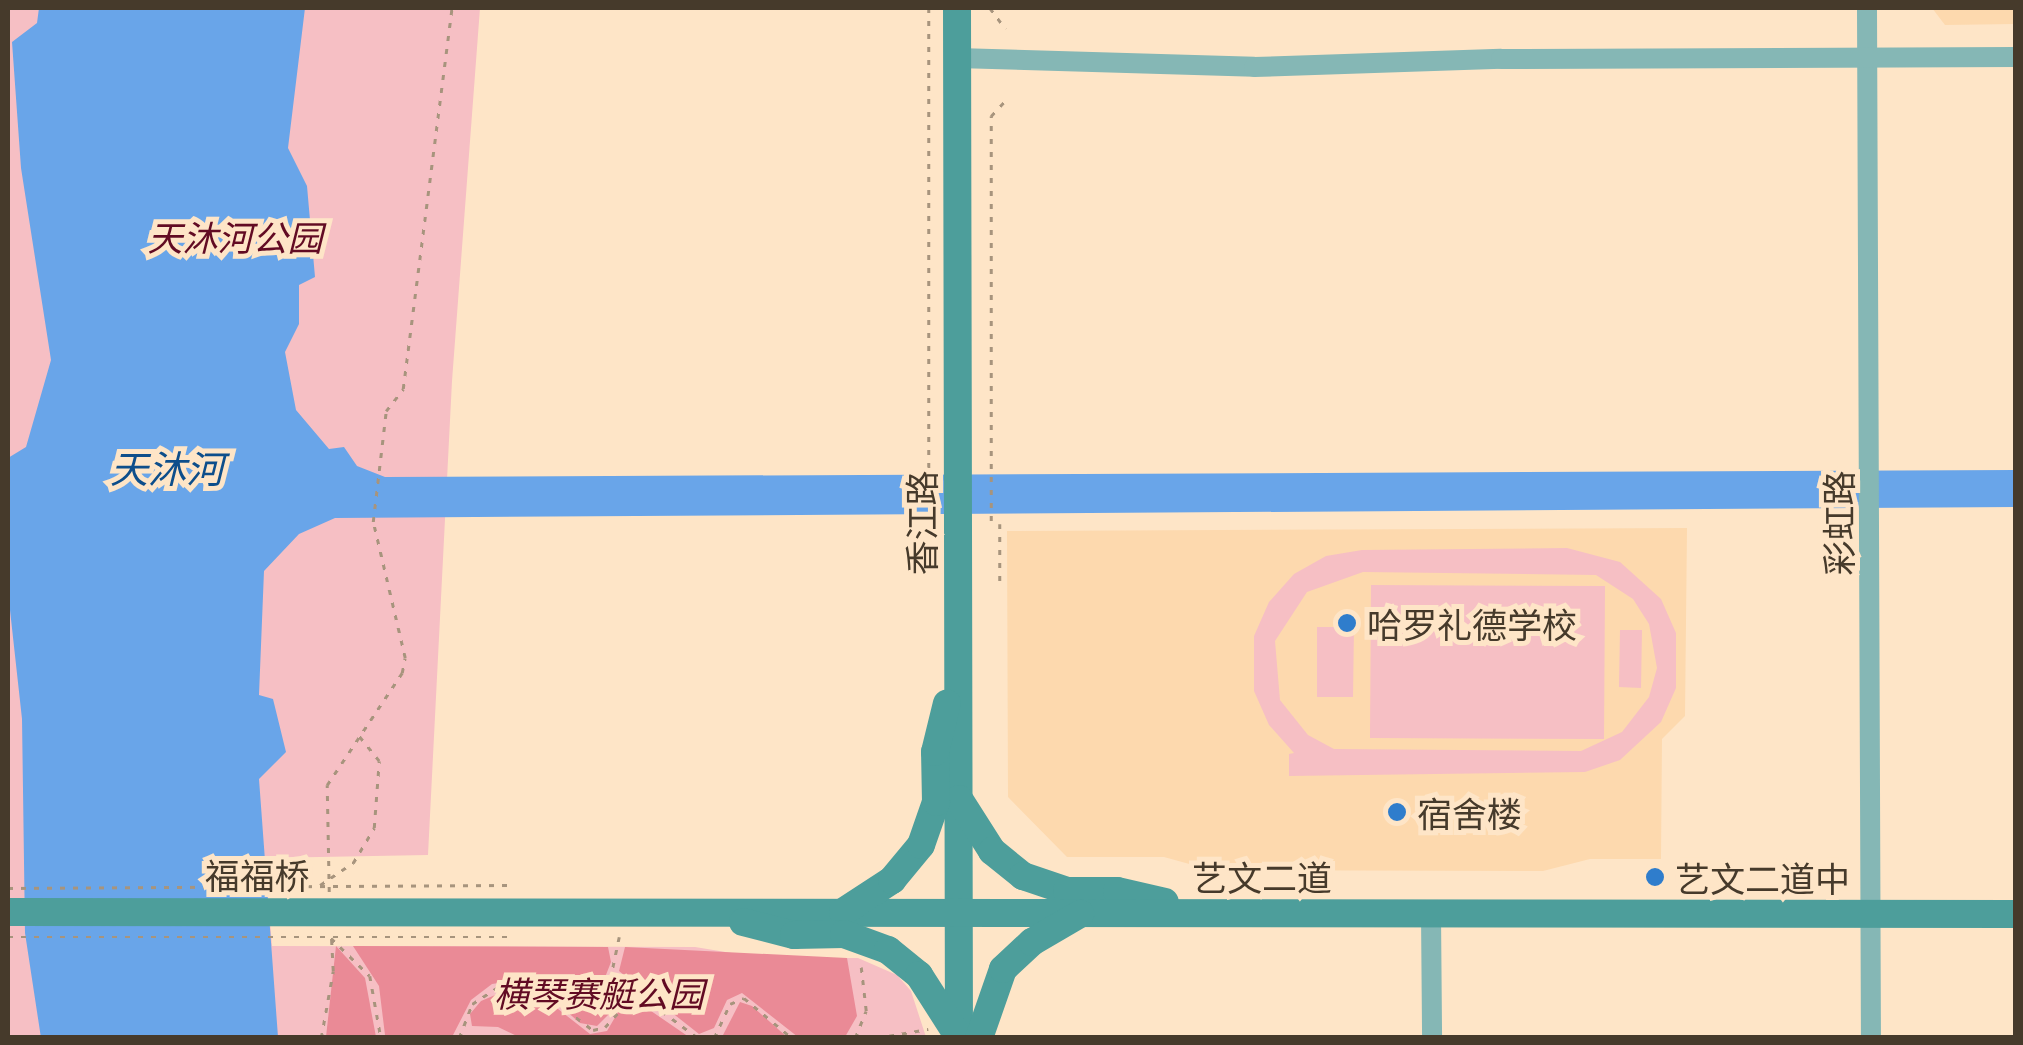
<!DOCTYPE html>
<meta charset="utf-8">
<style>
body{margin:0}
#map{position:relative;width:2023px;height:1045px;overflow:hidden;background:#fee5c7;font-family:Georgia,"Noto Sans SC",serif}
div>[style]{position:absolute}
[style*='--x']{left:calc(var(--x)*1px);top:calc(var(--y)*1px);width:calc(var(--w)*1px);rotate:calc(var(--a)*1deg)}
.built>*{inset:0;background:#fdd9ae}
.green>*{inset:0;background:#f6bfc4}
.forest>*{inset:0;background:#ea8a96}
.water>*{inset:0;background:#69a5e9}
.path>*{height:2.5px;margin-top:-1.25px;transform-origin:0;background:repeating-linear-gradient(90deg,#a7947d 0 5px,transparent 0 13px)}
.minor>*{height:20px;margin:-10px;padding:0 10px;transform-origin:10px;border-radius:10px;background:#85b7b5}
.secondary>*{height:28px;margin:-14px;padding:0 14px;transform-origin:14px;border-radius:14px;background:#4d9e9b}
.dots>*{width:28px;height:28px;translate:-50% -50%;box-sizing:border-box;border:5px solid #fee5c7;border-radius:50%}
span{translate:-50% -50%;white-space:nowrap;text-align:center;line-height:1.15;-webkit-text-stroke:10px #fee5c7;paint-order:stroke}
.park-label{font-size:35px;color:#620b23;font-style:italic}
.street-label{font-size:35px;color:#463a2b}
.poi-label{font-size:35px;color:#463a2b}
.left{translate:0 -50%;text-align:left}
.water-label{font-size:38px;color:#0d4e8b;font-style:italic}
.frame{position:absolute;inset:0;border:10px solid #463a2b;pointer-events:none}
</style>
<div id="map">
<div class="built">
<i style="clip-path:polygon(1932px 8px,2015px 8px,2015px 24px,1945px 25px)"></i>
<i style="clip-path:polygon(1687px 528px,1685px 716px,1662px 739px,1661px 859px,1590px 859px,1543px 871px,1211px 870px,1164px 857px,1067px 857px,1008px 797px,1007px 531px)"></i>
</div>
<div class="green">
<i style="clip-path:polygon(8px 8px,480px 8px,452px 381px,428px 855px,265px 858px,272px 946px,695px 947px,762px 958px,858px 958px,897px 975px,911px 991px,926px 1037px,8px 1037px)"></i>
<i style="clip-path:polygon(evenodd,1362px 550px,1567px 548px,1620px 562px,1661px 599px,1676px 633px,1676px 688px,1661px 722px,1620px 760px,1585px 772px,1289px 776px,1289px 754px,1294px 753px,1269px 725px,1254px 691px,1254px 636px,1269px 602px,1294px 574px,1326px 556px,1362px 550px,1363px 572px,1596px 575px,1633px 599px,1649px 624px,1657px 668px,1649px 697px,1622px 732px,1581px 751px,1334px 749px,1308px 735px,1280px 700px,1275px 641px,1307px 592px,1363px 572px)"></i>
<i style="clip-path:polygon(1371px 585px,1605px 586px,1604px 739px,1370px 738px)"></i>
<i style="clip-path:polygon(1317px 627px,1354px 627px,1353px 697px,1317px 697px)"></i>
<i style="clip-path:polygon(1620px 630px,1642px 630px,1641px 688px,1619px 687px)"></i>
</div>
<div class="forest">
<i style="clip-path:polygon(336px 946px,365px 978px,376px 1037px,326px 1037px)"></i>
<i style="clip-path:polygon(353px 946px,608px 947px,611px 962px,604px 980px,574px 992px,519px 980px,492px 984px,471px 1000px,452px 1037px,397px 1037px,385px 1035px,379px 986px)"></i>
<i style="clip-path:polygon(625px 947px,847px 958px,857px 1016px,845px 1037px,798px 1037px,742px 993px,727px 1000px,714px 1028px,699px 1034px,619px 971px)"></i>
<i style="clip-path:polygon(619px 983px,628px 995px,597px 1026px,580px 1023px,558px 1004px)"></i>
<i style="clip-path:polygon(512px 988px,544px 998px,590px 1034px,607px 1031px,621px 1007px,635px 1000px,689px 1037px,519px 1037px,498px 1027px,472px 1026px,470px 1014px,481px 1001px)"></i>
<i style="clip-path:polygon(740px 1002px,752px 1006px,787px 1037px,722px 1037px)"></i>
</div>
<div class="water">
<i style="clip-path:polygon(39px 8px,305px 8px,288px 148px,307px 186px,315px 277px,299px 285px,299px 324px,285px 352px,296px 410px,329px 449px,344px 447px,357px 466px,385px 477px,2015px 470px,2016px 507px,335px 518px,299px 534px,264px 571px,259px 695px,273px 699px,286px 752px,259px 779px,278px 1037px,41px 1038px,25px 933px,22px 719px,8px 592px,8px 458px,26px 447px,51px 360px,21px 168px,12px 42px,37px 23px)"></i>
</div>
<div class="path">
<i style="--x:929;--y:8;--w:513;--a:90"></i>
<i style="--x:990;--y:8;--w:26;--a:53"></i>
<i style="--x:991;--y:521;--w:405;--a:-90"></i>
<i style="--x:991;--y:116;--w:22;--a:-47"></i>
<i style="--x:1000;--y:524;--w:57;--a:90"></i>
<i style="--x:320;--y:885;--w:40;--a:-34"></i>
<i style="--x:353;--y:863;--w:41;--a:-59"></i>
<i style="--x:374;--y:828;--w:67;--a:-85.7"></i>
<i style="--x:379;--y:761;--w:32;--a:-129"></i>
<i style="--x:8;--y:888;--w:500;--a:-0.34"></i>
<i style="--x:329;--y:892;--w:107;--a:-91.1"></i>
<i style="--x:327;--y:785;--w:135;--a:-56.2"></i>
<i style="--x:402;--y:673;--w:15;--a:-79"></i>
<i style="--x:405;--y:658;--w:140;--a:-103.2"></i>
<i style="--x:373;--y:522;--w:112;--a:-83.3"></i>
<i style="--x:386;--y:411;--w:28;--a:-52"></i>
<i style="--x:403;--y:389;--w:384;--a:-82.7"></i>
<i style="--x:8;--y:937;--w:499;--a:0"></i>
<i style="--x:331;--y:938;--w:54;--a:44.3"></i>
<i style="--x:370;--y:976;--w:63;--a:79.9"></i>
<i style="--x:610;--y:980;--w:44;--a:-78.2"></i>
<i style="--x:545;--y:994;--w:60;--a:36.9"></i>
<i style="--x:593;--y:1030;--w:12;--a:-14"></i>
<i style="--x:605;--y:1027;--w:46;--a:-47.6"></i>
<i style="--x:321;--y:1038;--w:68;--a:-79.8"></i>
<i style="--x:333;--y:971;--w:36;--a:-93"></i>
<i style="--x:459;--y:1038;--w:36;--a:-69"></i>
<i style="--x:472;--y:1004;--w:31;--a:-33"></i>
<i style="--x:498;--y:987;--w:77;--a:5.9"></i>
<i style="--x:575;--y:995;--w:47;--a:-18.4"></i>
<i style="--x:620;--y:980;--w:97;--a:36.6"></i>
<i style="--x:477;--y:1038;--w:18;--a:0"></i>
<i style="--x:714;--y:1038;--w:38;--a:-65"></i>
<i style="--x:730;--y:1004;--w:15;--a:-23"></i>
<i style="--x:744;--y:998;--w:62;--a:39.8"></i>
<i style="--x:855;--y:1038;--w:29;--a:-68"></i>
<i style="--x:866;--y:1011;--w:44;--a:-96.5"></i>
<i style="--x:876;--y:1038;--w:53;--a:-9.8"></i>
</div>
<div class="minor">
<i style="--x:1867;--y:8;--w:1030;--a:89.78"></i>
<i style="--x:957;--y:58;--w:297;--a:1.7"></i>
<i style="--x:1254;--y:67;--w:247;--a:-1.9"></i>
<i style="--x:1501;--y:59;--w:515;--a:-0.22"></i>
<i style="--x:1431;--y:914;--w:124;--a:89.5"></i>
</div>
<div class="secondary">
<i style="--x:957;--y:8;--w:1030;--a:89.89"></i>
<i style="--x:959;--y:799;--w:62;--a:57.6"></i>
<i style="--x:992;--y:851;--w:40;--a:39"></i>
<i style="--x:1023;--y:876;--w:46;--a:18.8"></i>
<i style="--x:1067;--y:891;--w:50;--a:0"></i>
<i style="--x:1117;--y:891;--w:49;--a:12.9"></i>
<i style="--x:8;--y:912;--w:2008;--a:0.06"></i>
<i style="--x:843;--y:912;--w:59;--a:-33.1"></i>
<i style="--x:892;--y:880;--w:45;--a:-50.4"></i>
<i style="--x:921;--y:845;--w:46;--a:-70.8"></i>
<i style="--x:936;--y:802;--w:50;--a:-91.1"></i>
<i style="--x:935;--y:752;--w:50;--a:-76.2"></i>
<i style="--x:743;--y:922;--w:53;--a:14.3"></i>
<i style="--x:794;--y:935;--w:50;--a:-1.1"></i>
<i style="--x:844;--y:934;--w:47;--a:20"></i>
<i style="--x:888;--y:950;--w:40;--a:39"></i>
<i style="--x:919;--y:975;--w:72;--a:57.4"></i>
<i style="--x:979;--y:1038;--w:73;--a:-70.8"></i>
<i style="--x:1003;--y:969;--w:40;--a:-43"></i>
<i style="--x:1032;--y:942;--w:56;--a:-30.3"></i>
</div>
<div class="dots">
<i style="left:1347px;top:623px;background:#2f7dcc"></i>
<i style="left:1397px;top:812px;background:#2f7dcc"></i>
<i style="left:1655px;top:877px;background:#2f7dcc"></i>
</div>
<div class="park-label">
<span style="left:235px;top:236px">天沐河公园</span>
<span style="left:599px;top:992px">横琴赛艇公园</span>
</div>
<div class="street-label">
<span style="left:920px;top:523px;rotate:-90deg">香江路</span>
<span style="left:1837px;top:523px;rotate:-90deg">彩虹路</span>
<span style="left:257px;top:874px">福福桥</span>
<span style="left:1262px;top:876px">艺文二道</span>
</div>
<div class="poi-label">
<span class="left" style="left:1367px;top:623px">哈罗礼德学校</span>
<span class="left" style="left:1417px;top:812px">宿舍楼</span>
<span class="left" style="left:1675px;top:877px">艺文二道中</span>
</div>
<div class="water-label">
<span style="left:167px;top:467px">天沐河</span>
</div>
<div class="frame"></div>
</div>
